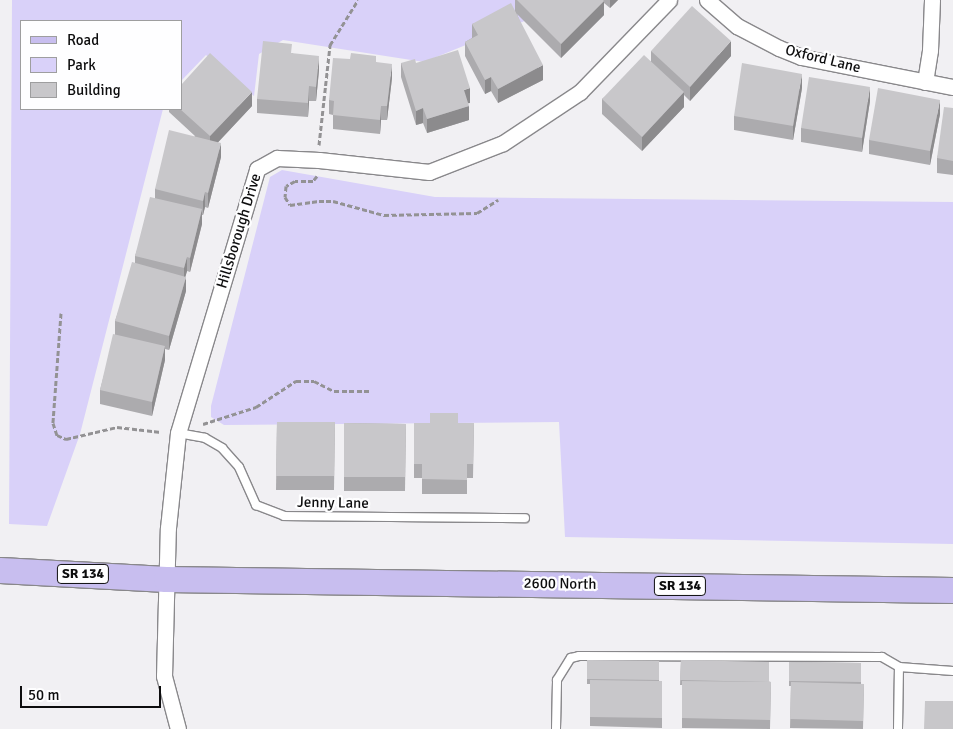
<!DOCTYPE html>
<style>
body{margin:0}
#map{position:relative;width:953px;height:729px;overflow:hidden;background:#f1f0f3;font-family:Signika,sans-serif}
div>[style]{position:absolute}
[style*='--x']{left:calc(var(--x)*1px);top:calc(var(--y)*1px);width:calc(var(--w)*1px);rotate:calc(var(--a)*1deg)}
.green>*{inset:0;background:#d9d1f9}
.path>*{height:3px;margin-top:-1.5px;transform-origin:0;background:repeating-linear-gradient(90deg,#939294 0 5px,transparent 0 7.5px)}
.roads{filter:drop-shadow(1px 0 #89888b) drop-shadow(-1px 0 #89888b) drop-shadow(0 1px #89888b) drop-shadow(0 -1px #89888b)}
.service>*{height:8px;margin:-4px;padding:0 4px;transform-origin:4px;border-radius:4px;background:#fff}
.minor>*{height:15px;margin:-7.5px;padding:0 7.5px;transform-origin:7.5px;border-radius:7.5px;background:#fff}
.primary>*{height:25px;margin:-12.5px;padding:0 12.5px;transform-origin:12.5px;border-radius:12.5px;background:#c8beef}
.wall>*{inset:0;background:#acabae}
.shaded-wall>*{inset:0;background:#8c8b8d}
.building>*{inset:0;background:#c8c7ca}
span{translate:-50% -50%;white-space:nowrap;text-align:center;line-height:1.15;-webkit-text-stroke:4.5px #fefeff;paint-order:stroke}
.shield-label span{padding:1px 4px;background:#fefeff;border:1px solid;border-radius:4px;-webkit-text-stroke-width:0}
.shield-label{font-size:14px;color:#0d0d0e;font-weight:700}
.street-label{font-size:15px;color:#0d0d0e}
.legend{position:absolute;left:20px;top:20px;width:162px;height:90px;box-sizing:border-box;background:#fefeff;border:1px solid #9e9e9f;margin:0;padding:6px 9px;list-style:none;font-size:15px;color:#0d0d0e}
.legend li{display:flex;align-items:center;gap:10px;height:25px}
.legend b{width:25px;border:1px solid #9e9e9f}
.scale{position:absolute;left:20px;top:686px;width:141px;height:22px;box-sizing:border-box;border:2px solid #0d0d0e;border-top:0;padding-left:6px;font-size:15px;line-height:18px;white-space:nowrap;color:#0d0d0e;-webkit-text-stroke:4px #fefeff;paint-order:stroke}
</style>
<div id="map">
<div class="green">
<i style="clip-path:polygon(12px 0,548px 0,532px 18px,424px 62px,283px 40px,259px 54px,254px 96px,206px 55px,181px 81px,181px 21px,21px 21px,21px 109px,163px 109px,80px 434px,47px 526px,9px 524px)"></i>
<i style="clip-path:polygon(282px 170px,435px 197px,953px 202px,953px 544px,565px 537px,559px 422px,224px 425px,211px 417px,211px 406px,270px 177px)"></i>
</div>
<div class="path">
<i style="--x:319;--y:145;--w:101;--a:-83.7"></i>
<i style="--x:330;--y:45;--w:53;--a:-58.1"></i>
<i style="--x:317;--y:176;--w:6;--a:129"></i>
<i style="--x:313;--y:181;--w:18;--a:180"></i>
<i style="--x:295;--y:181;--w:10;--a:151"></i>
<i style="--x:286;--y:186;--w:11;--a:95"></i>
<i style="--x:285;--y:197;--w:9;--a:58"></i>
<i style="--x:290;--y:205;--w:29;--a:-8"></i>
<i style="--x:319;--y:201;--w:14;--a:0"></i>
<i style="--x:333;--y:201;--w:53;--a:15.4"></i>
<i style="--x:384;--y:215;--w:93;--a:-1.2"></i>
<i style="--x:477;--y:213;--w:25;--a:-32"></i>
<i style="--x:61;--y:313;--w:110;--a:94.2"></i>
<i style="--x:53;--y:423;--w:13;--a:72"></i>
<i style="--x:57;--y:435;--w:10;--a:24"></i>
<i style="--x:66;--y:439;--w:52;--a:-13.2"></i>
<i style="--x:117;--y:427;--w:44;--a:6.5"></i>
<i style="--x:203;--y:424;--w:56;--a:-17.8"></i>
<i style="--x:256;--y:407;--w:48;--a:-33"></i>
<i style="--x:296;--y:381;--w:18;--a:0"></i>
<i style="--x:314;--y:381;--w:22;--a:27"></i>
<i style="--x:334;--y:391;--w:38;--a:0"></i>
</div>
<div class="roads">
<div class="service">
<i style="--x:178;--y:433;--w:27;--a:10"></i>
<i style="--x:205;--y:438;--w:20;--a:30"></i>
<i style="--x:222;--y:448;--w:25;--a:48"></i>
<i style="--x:239;--y:467;--w:42;--a:65.9"></i>
<i style="--x:256;--y:505;--w:30;--a:21"></i>
<i style="--x:284;--y:516;--w:241;--a:0.5"></i>
<i style="--x:556;--y:729;--w:49;--a:-88.8"></i>
<i style="--x:557;--y:680;--w:26;--a:-58"></i>
<i style="--x:571;--y:658;--w:8;--a:-14"></i>
<i style="--x:579;--y:656;--w:303;--a:0.2"></i>
<i style="--x:882;--y:657;--w:20;--a:30"></i>
<i style="--x:898;--y:729;--w:62;--a:-89.1"></i>
<i style="--x:899;--y:667;--w:54;--a:4.2"></i>
</div>
<div class="minor">
<i style="--x:707;--y:0;--w:40;--a:41"></i>
<i style="--x:737;--y:26;--w:47;--a:27.6"></i>
<i style="--x:779;--y:48;--w:24;--a:22"></i>
<i style="--x:801;--y:57;--w:155;--a:11.2"></i>
<i style="--x:925;--y:82;--w:32;--a:-81"></i>
<i style="--x:930;--y:50;--w:50;--a:-87.7"></i>
<i style="--x:178;--y:729;--w:55;--a:-104.8"></i>
<i style="--x:164;--y:676;--w:148;--a:-88.5"></i>
<i style="--x:168;--y:528;--w:96;--a:-84"></i>
<i style="--x:178;--y:433;--w:276;--a:-73.3"></i>
<i style="--x:257;--y:169;--w:23;--a:-29"></i>
<i style="--x:277;--y:158;--w:42;--a:2.7"></i>
<i style="--x:319;--y:160;--w:111;--a:6.2"></i>
<i style="--x:429;--y:172;--w:79;--a:-21.4"></i>
<i style="--x:503;--y:143;--w:92;--a:-33.5"></i>
<i style="--x:580;--y:92;--w:128;--a:-45.9"></i>
</div>
<div class="primary">
<i style="--x:0;--y:570;--w:166;--a:3.1"></i>
<i style="--x:166;--y:579;--w:787;--a:0.8"></i>
</div>
</div>
<div class="wall">
<i style="clip-path:polygon(515px 0,618px 0,610px 8px,604px 3px,604px 15px,561px 58px,517px 14px,543px 80px,498px 103px,491px 91px,485px 94px,465px 56px,465px 42px,472px 38px,472px 24px,515px 11px)"></i>
<i style="clip-path:polygon(651px 51px,731px 56px,690px 101px,684px 95px,684px 107px,642px 151px,602px 114px,602px 99px,651px 61px)"></i>
<i style="clip-path:polygon(292px 53px,319px 70px,316px 101px,309px 101px,308px 117px,257px 113px,257px 99px)"></i>
<i style="clip-path:polygon(350px 59px,376px 62px,392px 78px,387px 120px,381px 120px,380px 134px,333px 129px,333px 115px,329px 114px,329px 100px)"></i>
<i style="clip-path:polygon(401px 63px,416px 63px,470px 103px,468px 103px,469px 120px,427px 133px,423px 123px,416px 125px,401px 77px)"></i>
<i style="clip-path:polygon(802px 88px,793px 140px,734px 130px,734px 116px)"></i>
<i style="clip-path:polygon(870px 101px,862px 152px,801px 142px,801px 128px)"></i>
<i style="clip-path:polygon(252px 106px,218px 142px,221px 157px,208px 208px,205px 207px,203px 215px,202px 215px,202px 224px,190px 272px,187px 271px,185px 277px,186px 291px,169px 350px,165px 349px,165px 360px,152px 416px,100px 404px,100px 390px,115px 334px,115px 321px,135px 263px,135px 256px,155px 198px,155px 189px,195px 136px,169px 112px,169px 109px)"></i>
<i style="clip-path:polygon(953px 108px,953px 175px,937px 173px,937px 158px)"></i>
<i style="clip-path:polygon(940px 114px,930px 165px,869px 154px,869px 140px)"></i>
<i style="clip-path:polygon(277px 422px,335px 422px,334px 490px,276px 490px)"></i>
<i style="clip-path:polygon(344px 423px,406px 424px,405px 491px,344px 491px)"></i>
<i style="clip-path:polygon(414px 423px,474px 423px,473px 478px,467px 478px,467px 494px,422px 494px,422px 478px,414px 478px)"></i>
<i style="clip-path:polygon(587px 660px,659px 661px,659px 681px,662px 681px,662px 728px,590px 726px,590px 684px,587px 684px)"></i>
<i style="clip-path:polygon(681px 660px,771px 682px,770px 729px,682px 728px,682px 685px,680px 685px)"></i>
<i style="clip-path:polygon(789px 662px,861px 663px,861px 684px,864px 684px,863px 729px,790px 728px,791px 686px,789px 686px)"></i>
</div>
<div class="shaded-wall">
<i style="clip-path:polygon(610px 0,618px 0,610px 8px)"></i>
<i style="clip-path:polygon(604px 1px,604px 15px,561px 58px,561px 44px)"></i>
<i style="clip-path:polygon(731px 41px,731px 56px,690px 101px,690px 87px)"></i>
<i style="clip-path:polygon(319px 56px,319px 70px,316px 101px,316px 87px)"></i>
<i style="clip-path:polygon(392px 64px,392px 78px,387px 120px,387px 106px)"></i>
<i style="clip-path:polygon(543px 65px,543px 80px,498px 103px,498px 89px)"></i>
<i style="clip-path:polygon(802px 74px,802px 88px,793px 140px,793px 126px)"></i>
<i style="clip-path:polygon(491px 77px,491px 91px,485px 94px,485px 80px)"></i>
<i style="clip-path:polygon(309px 86px,309px 101px,308px 117px,308px 103px)"></i>
<i style="clip-path:polygon(870px 87px,870px 101px,862px 152px,862px 138px)"></i>
<i style="clip-path:polygon(470px 88px,470px 103px,464px 104px,464px 90px)"></i>
<i style="clip-path:polygon(252px 92px,252px 106px,210px 151px,210px 136px)"></i>
<i style="clip-path:polygon(684px 92px,684px 107px,642px 151px,642px 137px)"></i>
<i style="clip-path:polygon(940px 100px,940px 114px,930px 165px,930px 151px)"></i>
<i style="clip-path:polygon(381px 106px,381px 120px,380px 134px,380px 120px)"></i>
<i style="clip-path:polygon(469px 106px,469px 120px,427px 133px,427px 119px)"></i>
<i style="clip-path:polygon(423px 108px,423px 123px,416px 125px,416px 111px)"></i>
<i style="clip-path:polygon(221px 143px,221px 157px,208px 208px,208px 193px)"></i>
<i style="clip-path:polygon(205px 192px,205px 207px,203px 215px,203px 201px)"></i>
<i style="clip-path:polygon(202px 209px,202px 224px,190px 272px,190px 258px)"></i>
<i style="clip-path:polygon(187px 257px,187px 271px,184px 282px,184px 268px)"></i>
<i style="clip-path:polygon(186px 277px,186px 291px,169px 350px,169px 336px)"></i>
<i style="clip-path:polygon(165px 346px,165px 360px,152px 416px,152px 402px)"></i>
</div>
<div class="building">
<i style="clip-path:polygon(517px 0,603px 0,604px 1px,561px 44px)"></i>
<i style="clip-path:polygon(511px 3px,543px 65px,498px 89px,491px 77px,485px 80px,465px 42px,478px 35px,472px 24px)"></i>
<i style="clip-path:polygon(692px 6px,731px 41px,690px 87px,651px 51px)"></i>
<i style="clip-path:polygon(263px 41px,292px 44px,291px 53px,319px 56px,316px 87px,309px 86px,308px 103px,257px 99px)"></i>
<i style="clip-path:polygon(458px 50px,470px 88px,464px 90px,469px 106px,427px 119px,423px 108px,416px 111px,401px 63px,415px 59px,416px 63px)"></i>
<i style="clip-path:polygon(210px 53px,252px 92px,210px 136px,180px 109px,181px 109px,181px 85px)"></i>
<i style="clip-path:polygon(351px 53px,376px 56px,376px 62px,392px 64px,387px 106px,381px 106px,380px 120px,333px 115px,334px 101px,329px 100px,333px 58px,350px 59px)"></i>
<i style="clip-path:polygon(644px 55px,684px 92px,642px 137px,602px 99px)"></i>
<i style="clip-path:polygon(742px 63px,802px 74px,793px 126px,734px 116px)"></i>
<i style="clip-path:polygon(809px 77px,870px 87px,862px 138px,801px 128px)"></i>
<i style="clip-path:polygon(878px 88px,940px 100px,930px 151px,869px 140px)"></i>
<i style="clip-path:polygon(944px 107px,953px 108px,953px 161px,937px 158px)"></i>
<i style="clip-path:polygon(169px 130px,221px 143px,208px 193px,205px 192px,203px 201px,155px 189px)"></i>
<i style="clip-path:polygon(150px 197px,202px 209px,190px 258px,187px 257px,184px 268px,135px 256px)"></i>
<i style="clip-path:polygon(132px 262px,186px 277px,169px 336px,115px 321px)"></i>
<i style="clip-path:polygon(113px 334px,165px 346px,152px 402px,100px 390px)"></i>
<i style="clip-path:polygon(430px 413px,458px 413px,458px 423px,474px 423px,473px 464px,467px 464px,467px 480px,422px 479px,422px 464px,414px 464px,414px 423px,430px 423px)"></i>
<i style="clip-path:polygon(277px 422px,335px 422px,334px 476px,276px 476px)"></i>
<i style="clip-path:polygon(344px 423px,406px 424px,405px 477px,344px 477px)"></i>
<i style="clip-path:polygon(587px 660px,659px 661px,659px 680px,587px 679px)"></i>
<i style="clip-path:polygon(681px 660px,769px 662px,769px 682px,680px 680px)"></i>
<i style="clip-path:polygon(789px 662px,861px 663px,861px 682px,789px 681px)"></i>
<i style="clip-path:polygon(590px 680px,662px 681px,662px 718px,590px 717px)"></i>
<i style="clip-path:polygon(682px 681px,771px 682px,770px 720px,682px 718px)"></i>
<i style="clip-path:polygon(791px 682px,864px 684px,863px 721px,790px 719px)"></i>
<i style="clip-path:polygon(925px 701px,953px 701px,953px 729px,924px 729px)"></i>
</div>
<div class="shield-label">
<span style="left:83px;top:574px">SR 134</span>
<span style="left:680px;top:586px">SR 134</span>
</div>
<div class="street-label">
<span style="left:823px;top:59px;rotate:14deg">Oxford Lane</span>
<span style="left:239px;top:231px;rotate:-73deg">Hillsborough Drive</span>
<span style="left:333px;top:503px;rotate:1deg">Jenny Lane</span>
<span style="left:560px;top:584px;rotate:1deg">2600 North</span>
</div>
<ul class="legend">
<li><b style="height:6px;background:#c8beef"></b>Road</li>
<li><b style="height:14px;background:#d9d1f9"></b>Park</li>
<li><b style="height:14px;background:#c8c7ca"></b>Building</li>
</ul>
<div class="scale">50 m</div>
</div>
